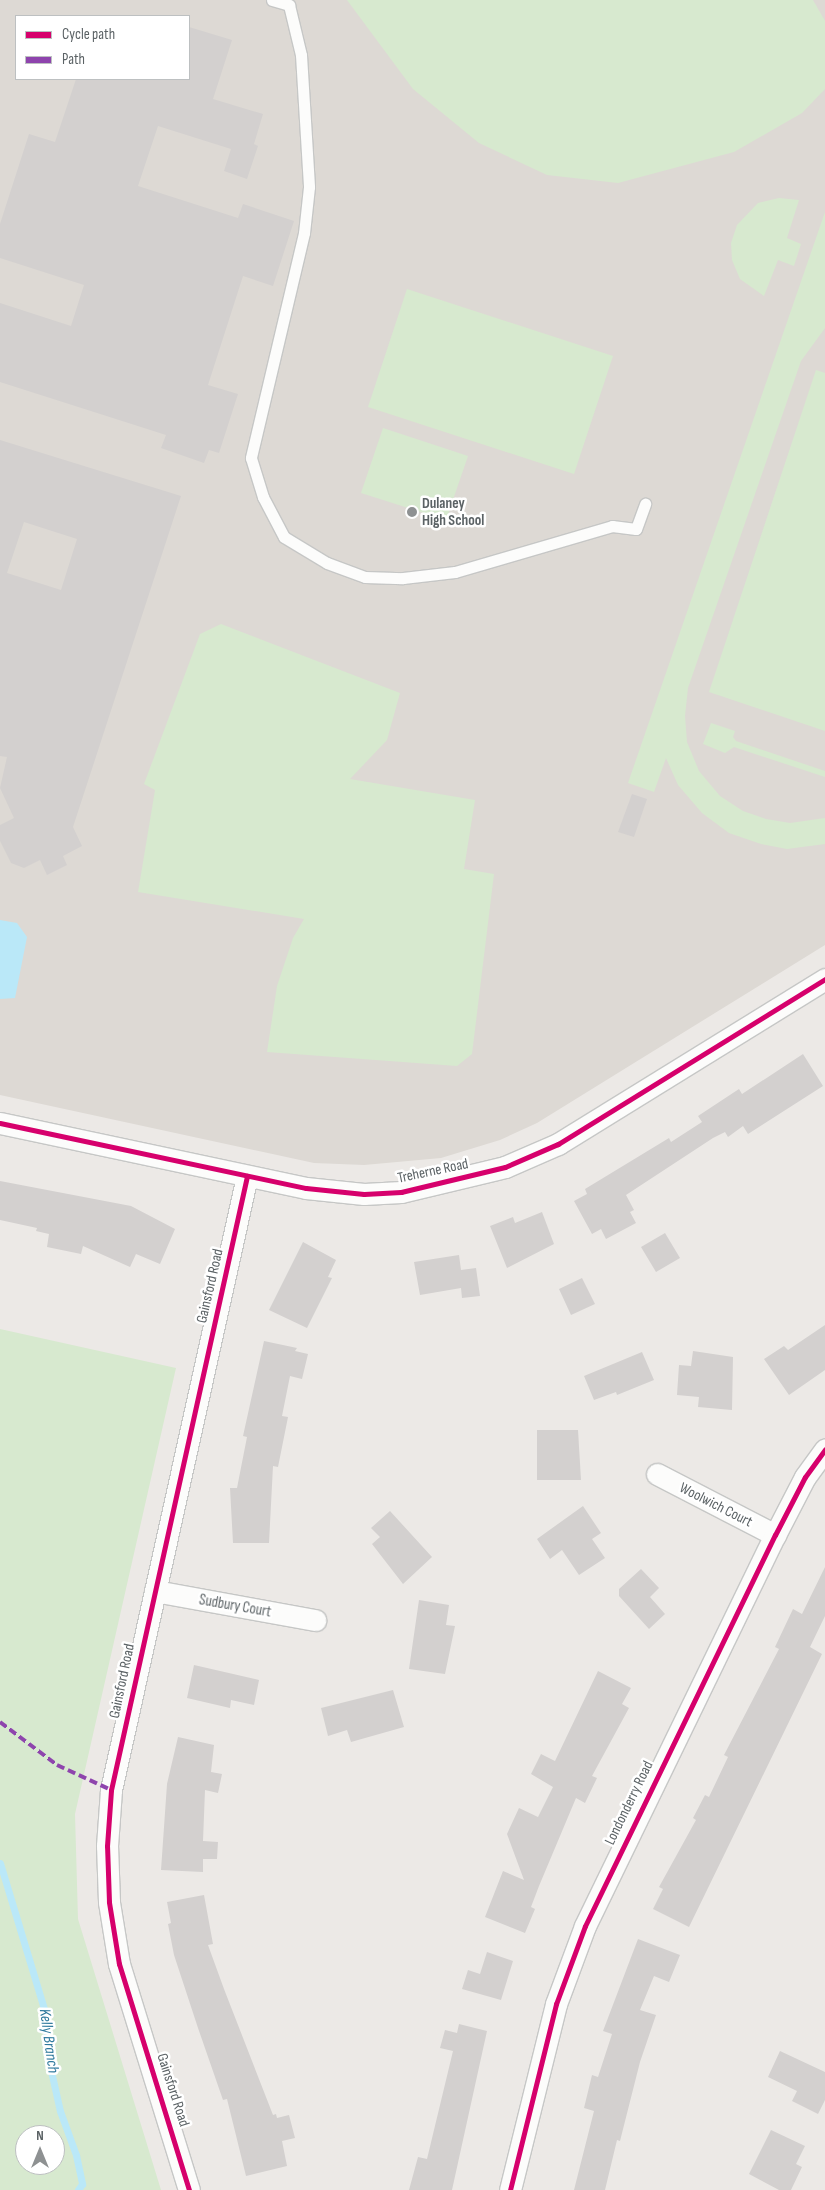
<!DOCTYPE html>
<style>
body{margin:0}
#map{position:relative;width:825px;height:2190px;overflow:hidden;background:#ece9e6;font-family:"Sofia Sans Condensed",sans-serif}
div>[style]{position:absolute}
[style*='--x']{left:calc(var(--x)*1px);top:calc(var(--y)*1px);width:calc(var(--w)*1px);rotate:calc(var(--a)*1deg)}
.education>*{inset:0;background:#ddd9d4}
.green>*{inset:0;background:#d7e9cf}
.water>*{inset:0;background:#bae8f8}
.stream>*{height:7px;margin:-3.5px;padding:0 3.5px;transform-origin:3.5px;border-radius:3.5px;background:#bae8f8}
.building>*{inset:0;background:#d3d0cf}
.roads{filter:drop-shadow(1px 0 #c6c7c6) drop-shadow(-1px 0 #c6c7c6) drop-shadow(0 1px #c6c7c6) drop-shadow(0 -1px #c6c7c6)}
.service>*{height:11px;margin:-5.5px;padding:0 5.5px;transform-origin:5.5px;border-radius:5.5px;background:#fcfcfb}
.minor>*{height:21px;margin:-10.5px;padding:0 10.5px;transform-origin:10.5px;border-radius:10.5px;background:#fcfcfb}
.quiet>*{height:4px;margin-top:-2px;transform-origin:0;background:repeating-linear-gradient(90deg,#8e44ad 0 8px,transparent 0 12px)}
.cycleway>*{height:5px;margin:-2.5px;padding:0 2.5px;transform-origin:2.5px;border-radius:2.5px;background:#d6006c}
.dots>*{width:14px;height:14px;translate:-50% -50%;box-sizing:border-box;border:2px solid #fff;border-radius:50%}
span{translate:-50% -50%;white-space:nowrap;text-align:center;line-height:1.15;-webkit-text-stroke:5px #fff;paint-order:stroke}
.poi-label{font-size:15px;color:#5b6265;font-weight:700}
.left{translate:0 -50%;text-align:left}
.street-label{font-size:15px;color:#5b6265}
.water-label{font-size:16px;color:#307a9e;font-style:italic}
.legend{position:absolute;left:15px;top:15px;width:175px;height:65px;box-sizing:border-box;background:#fff;border:1px solid #bdc0c1;margin:0;padding:6px 9px;list-style:none;font-size:15px;color:#5b6265}
.legend li{display:flex;align-items:center;gap:10px;height:25px}
.legend b{width:25px;border:1px solid #bdc0c1}
.north{position:absolute;left:15px;top:2125px;width:50px;height:50px;box-sizing:border-box;background:#fff;border:1px solid #bdc0c1;border-radius:50%;rotate:0deg;font-size:14px;font-weight:700;line-height:20px;text-align:center;color:#5b6265}
.north::after{content:'';display:block;margin:auto;width:18px;height:22px;background:#8e9192;clip-path:polygon(50% 0,100% 100%,50% 72%,0 100%)}
</style>
<div id="map">
<div class="education">
<i style="clip-path:polygon(evenodd,0 0,825px 0,825px 945px,537px 1123px,500px 1140px,441px 1158px,364px 1165px,314px 1163px,0 1095px,0 0,16px 16px,189px 16px,189px 79px,16px 79px,16px 16px)"></i>
</div>
<div class="green">
<i style="clip-path:polygon(347px 0,813px 0,825px 21px,825px 89px,802px 113px,734px 152px,618px 183px,547px 175px,479px 143px,413px 89px)"></i>
<i style="clip-path:polygon(779px 198px,799px 200px,787px 238px,801px 244px,794px 266px,778px 260px,764px 296px,740px 279px,732px 260px,731px 243px,737px 225px,758px 203px)"></i>
<i style="clip-path:polygon(825px 212px,825px 328px,801px 361px,688px 688px,685px 716px,687px 742px,699px 771px,720px 796px,743px 811px,766px 819px,790px 823px,825px 818px,825px 844px,787px 849px,761px 844px,729px 833px,702px 813px,678px 785px,666px 758px,654px 792px,628px 783px)"></i>
<i style="clip-path:polygon(407px 289px,613px 356px,574px 474px,368px 407px)"></i>
<i style="clip-path:polygon(816px 370px,825px 373px,825px 731px,709px 692px)"></i>
<i style="clip-path:polygon(383px 428px,468px 456px,446px 520px,361px 493px)"></i>
<i style="clip-path:polygon(221px 624px,400px 693px,387px 740px,350px 779px,475px 800px,464px 869px,494px 874px,472px 1054px,457px 1066px,267px 1052px,277px 986px,293px 938px,304px 919px,138px 892px,155px 790px,144px 784px,200px 634px)"></i>
<i style="clip-path:polygon(711px 723px,735px 731px,733px 737px,736px 741px,825px 771px,825px 777px,734px 747px,725px 753px,703px 744px)"></i>
<i style="clip-path:polygon(evenodd,0 1329px,176px 1368px,75px 1814px,78px 1919px,161px 2190px,0 2190px,0 1329px,25px 2135px,55px 2135px,55px 2165px,25px 2165px,25px 2135px)"></i>
</div>
<div class="water">
<i style="clip-path:polygon(0 920px,17px 923px,27px 937px,15px 998px,0 999px)"></i>
</div>
<div class="stream">
<i style="--x:0;--y:1863;--w:159;--a:73.2"></i>
<i style="--x:46;--y:2015;--w:38;--a:88"></i>
<i style="--x:47;--y:2053;--w:59;--a:77.4"></i>
<i style="--x:60;--y:2111;--w:47;--a:70"></i>
<i style="--x:76;--y:2155;--w:30;--a:78"></i>
<i style="--x:82;--y:2184;--w:7;--a:124"></i>
</div>
<div class="building">
<i style="clip-path:polygon(189px 27px,232px 40px,213px 99px,263px 114px,254px 144px,258px 146px,247px 179px,224px 171px,231px 149px,158px 126px,138px 186px,238px 218px,243px 204px,294px 221px,273px 286px,243px 276px,208px 385px,238px 394px,219px 453px,209px 450px,204px 463px,161px 448px,166px 435px,0 382px,0 303px,71px 326px,84px 285px,0 258px,0 224px,29px 134px,55px 142px,76px 79px,189px 79px)"></i>
<i style="clip-path:polygon(evenodd,0 440px,181px 496px,73px 827px,82px 846px,63px 856px,67px 865px,47px 875px,40px 860px,24px 868px,11px 863px,0 841px,0 825px,14px 818px,0 788px,7px 757px,0 756px,0 440px,24px 522px,77px 539px,61px 590px,7px 573px,24px 522px)"></i>
<i style="clip-path:polygon(632px 794px,647px 799px,634px 837px,618px 832px)"></i>
<i style="clip-path:polygon(803px 1054px,823px 1086px,748px 1134px,743px 1126px,728px 1137px,725px 1132px,713px 1138px,626px 1195px,634px 1210px,630px 1212px,636px 1223px,606px 1239px,601px 1229px,592px 1234px,574px 1201px,587px 1194px,585px 1189px,669px 1138px,671px 1142px,702px 1122px,698px 1116px,739px 1089px,742px 1094px)"></i>
<i style="clip-path:polygon(0 1181px,131px 1206px,175px 1229px,160px 1264px,136px 1254px,130px 1267px,83px 1246px,81px 1254px,47px 1247px,49px 1234px,36px 1231px,37px 1228px,0 1220px)"></i>
<i style="clip-path:polygon(542px 1212px,554px 1244px,507px 1268px,490px 1226px,513px 1217px,515px 1223px)"></i>
<i style="clip-path:polygon(665px 1233px,680px 1258px,656px 1272px,641px 1247px)"></i>
<i style="clip-path:polygon(303px 1242px,336px 1260px,328px 1277px,332px 1278px,307px 1328px,269px 1310px)"></i>
<i style="clip-path:polygon(459px 1255px,461px 1270px,476px 1268px,480px 1296px,462px 1298px,461px 1288px,420px 1295px,414px 1262px)"></i>
<i style="clip-path:polygon(582px 1278px,595px 1304px,571px 1315px,559px 1289px)"></i>
<i style="clip-path:polygon(825px 1325px,825px 1370px,789px 1395px,764px 1359px,784px 1346px,788px 1350px)"></i>
<i style="clip-path:polygon(264px 1341px,297px 1348px,295px 1351px,308px 1354px,302px 1379px,290px 1376px,282px 1416px,288px 1417px,278px 1467px,273px 1466px,269px 1543px,233px 1543px,230px 1488px,237px 1488px,247px 1437px,243px 1436px)"></i>
<i style="clip-path:polygon(693px 1351px,733px 1357px,732px 1410px,698px 1407px,699px 1397px,677px 1395px,679px 1365px,691px 1366px)"></i>
<i style="clip-path:polygon(642px 1352px,654px 1380px,617px 1395px,616px 1392px,594px 1400px,584px 1376px)"></i>
<i style="clip-path:polygon(537px 1430px,578px 1430px,581px 1480px,537px 1480px)"></i>
<i style="clip-path:polygon(583px 1506px,601px 1533px,592px 1539px,605px 1558px,579px 1575px,562px 1550px,550px 1559px,537px 1539px)"></i>
<i style="clip-path:polygon(390px 1511px,432px 1557px,403px 1584px,372px 1544px,380px 1537px,371px 1528px)"></i>
<i style="clip-path:polygon(825px 1567px,825px 1616px,810px 1647px,822px 1654px,689px 1927px,653px 1909px,663px 1889px,659px 1887px,696px 1820px,693px 1818px,705px 1795px,709px 1797px,728px 1757px,724px 1755px,779px 1649px,775px 1647px,793px 1609px,802px 1614px)"></i>
<i style="clip-path:polygon(641px 1569px,659px 1588px,650px 1597px,665px 1614px,649px 1629px,619px 1596px,619px 1589px)"></i>
<i style="clip-path:polygon(419px 1600px,449px 1605px,446px 1625px,455px 1626px,445px 1674px,409px 1669px)"></i>
<i style="clip-path:polygon(194px 1665px,259px 1680px,254px 1705px,231px 1700px,230px 1708px,187px 1698px)"></i>
<i style="clip-path:polygon(598px 1671px,631px 1688px,622px 1704px,629px 1708px,592px 1776px,597px 1778px,585px 1803px,576px 1798px,539px 1886px,531px 1907px,535px 1909px,525px 1933px,485px 1917px,503px 1871px,524px 1880px,507px 1834px,519px 1808px,538px 1817px,553px 1787px,531px 1774px,541px 1754px,555px 1761px)"></i>
<i style="clip-path:polygon(393px 1690px,404px 1727px,351px 1742px,347px 1730px,328px 1736px,321px 1708px)"></i>
<i style="clip-path:polygon(178px 1737px,214px 1745px,211px 1772px,222px 1774px,218px 1793px,205px 1790px,203px 1841px,218px 1842px,217px 1859px,203px 1859px,203px 1872px,161px 1870px,167px 1784px)"></i>
<i style="clip-path:polygon(204px 1895px,213px 1944px,208px 1945px,224px 1989px,273px 2115px,276px 2114px,277px 2118px,289px 2115px,295px 2138px,282px 2141px,287px 2166px,246px 2176px,227px 2099px,223px 2100px,198px 2028px,174px 1955px,168px 1924px,171px 1923px,167px 1902px)"></i>
<i style="clip-path:polygon(638px 1939px,680px 1955px,669px 1982px,654px 1976px,640px 2010px,656px 2015px,640px 2062px,620px 2141px,617px 2140px,605px 2190px,574px 2190px,594px 2111px,584px 2108px,592px 2075px,598px 2077px,612px 2034px,603px 2031px)"></i>
<i style="clip-path:polygon(487px 1952px,513px 1961px,501px 2000px,462px 1989px,468px 1970px,480px 1974px)"></i>
<i style="clip-path:polygon(459px 2024px,487px 2031px,452px 2190px,409px 2190px,418px 2157px,427px 2159px,453px 2051px,440px 2048px,445px 2030px,457px 2033px)"></i>
<i style="clip-path:polygon(780px 2051px,825px 2072px,825px 2100px,818px 2114px,792px 2101px,797px 2091px,768px 2077px)"></i>
<i style="clip-path:polygon(771px 2130px,805px 2146px,796px 2164px,802px 2167px,791px 2190px,779px 2190px,749px 2174px)"></i>
</div>
<div class="roads">
<div class="service">
<i style="--x:272;--y:0;--w:18;--a:16"></i>
<i style="--x:289;--y:5;--w:51;--a:76.5"></i>
<i style="--x:301;--y:55;--w:132;--a:86.5"></i>
<i style="--x:309;--y:187;--w:46;--a:96.2"></i>
<i style="--x:304;--y:233;--w:231;--a:103.3"></i>
<i style="--x:251;--y:458;--w:41;--a:72.9"></i>
<i style="--x:263;--y:497;--w:45;--a:62.3"></i>
<i style="--x:284;--y:537;--w:50;--a:31.2"></i>
<i style="--x:327;--y:563;--w:40;--a:20.2"></i>
<i style="--x:365;--y:577;--w:38;--a:2"></i>
<i style="--x:403;--y:578;--w:52;--a:-6.6"></i>
<i style="--x:455;--y:572;--w:164;--a:-16.3"></i>
<i style="--x:612;--y:526;--w:24;--a:7"></i>
<i style="--x:636;--y:529;--w:27;--a:-70"></i>
</div>
<div class="minor">
<i style="--x:0;--y:1123;--w:313;--a:12"></i>
<i style="--x:306;--y:1188;--w:58;--a:5.9"></i>
<i style="--x:364;--y:1194;--w:37;--a:-3"></i>
<i style="--x:401;--y:1192;--w:107;--a:-13.5"></i>
<i style="--x:505;--y:1167;--w:58;--a:-23.5"></i>
<i style="--x:558;--y:1144;--w:314;--a:-31.7"></i>
<i style="--x:657;--y:1474;--w:133;--a:27.3"></i>
<i style="--x:155;--y:1591;--w:163;--a:10.3"></i>
<i style="--x:189;--y:2190;--w:237;--a:-107.2"></i>
<i style="--x:119;--y:1964;--w:63;--a:-99.2"></i>
<i style="--x:109;--y:1902;--w:56;--a:-92"></i>
<i style="--x:107;--y:1846;--w:56;--a:-85.9"></i>
<i style="--x:111;--y:1790;--w:629;--a:-77.51"></i>
<i style="--x:510;--y:2190;--w:192;--a:-76.1"></i>
<i style="--x:556;--y:2004;--w:83;--a:-69.6"></i>
<i style="--x:585;--y:1926;--w:435;--a:-64.1"></i>
<i style="--x:775;--y:1535;--w:65;--a:-62.7"></i>
<i style="--x:805;--y:1477;--w:34;--a:-54"></i>
</div>
</div>
<div class="quiet">
<i style="--x:0;--y:1722;--w:71;--a:37"></i>
<i style="--x:57;--y:1765;--w:60;--a:24.8"></i>
</div>
<div class="cycleway">
<i style="--x:0;--y:1123;--w:313;--a:12"></i>
<i style="--x:306;--y:1188;--w:58;--a:5.9"></i>
<i style="--x:364;--y:1194;--w:37;--a:-3"></i>
<i style="--x:401;--y:1192;--w:107;--a:-13.5"></i>
<i style="--x:505;--y:1167;--w:58;--a:-23.5"></i>
<i style="--x:558;--y:1144;--w:314;--a:-31.7"></i>
<i style="--x:189;--y:2190;--w:237;--a:-107.2"></i>
<i style="--x:119;--y:1964;--w:63;--a:-99.2"></i>
<i style="--x:109;--y:1902;--w:56;--a:-92"></i>
<i style="--x:107;--y:1846;--w:56;--a:-85.9"></i>
<i style="--x:111;--y:1790;--w:629;--a:-77.51"></i>
<i style="--x:510;--y:2190;--w:192;--a:-76.1"></i>
<i style="--x:556;--y:2004;--w:83;--a:-69.6"></i>
<i style="--x:585;--y:1926;--w:435;--a:-64.1"></i>
<i style="--x:775;--y:1535;--w:65;--a:-62.7"></i>
<i style="--x:805;--y:1477;--w:34;--a:-54"></i>
</div>
<div class="dots">
<i style="left:412px;top:512px;background:#8e9192"></i>
</div>
<div class="poi-label">
<span class="left" style="left:422px;top:512px">Dulaney<br>High School</span>
</div>
<div class="street-label">
<span style="left:433px;top:1171px;rotate:-12deg">Treherne Road</span>
<span style="left:210px;top:1286px;rotate:-77deg">Gainsford Road</span>
<span style="left:716px;top:1505px;rotate:27deg">Woolwich Court</span>
<span style="left:235px;top:1606px;rotate:10deg">Sudbury Court</span>
<span style="left:122px;top:1681px;rotate:-78deg">Gainsford Road</span>
<span style="left:629px;top:1803px;rotate:-64deg">Londonderry Road</span>
<span style="left:173px;top:2090px;rotate:72deg">Gainsford Road</span>
</div>
<div class="water-label">
<span style="left:48px;top:2041px;rotate:82deg">Kelly Branch</span>
</div>
<ul class="legend">
<li><b style="height:6px;background:#d6006c"></b>Cycle path</li>
<li><b style="height:6px;background:#8e44ad"></b>Path</li>
</ul>
<div class="north">N</div>
</div>
